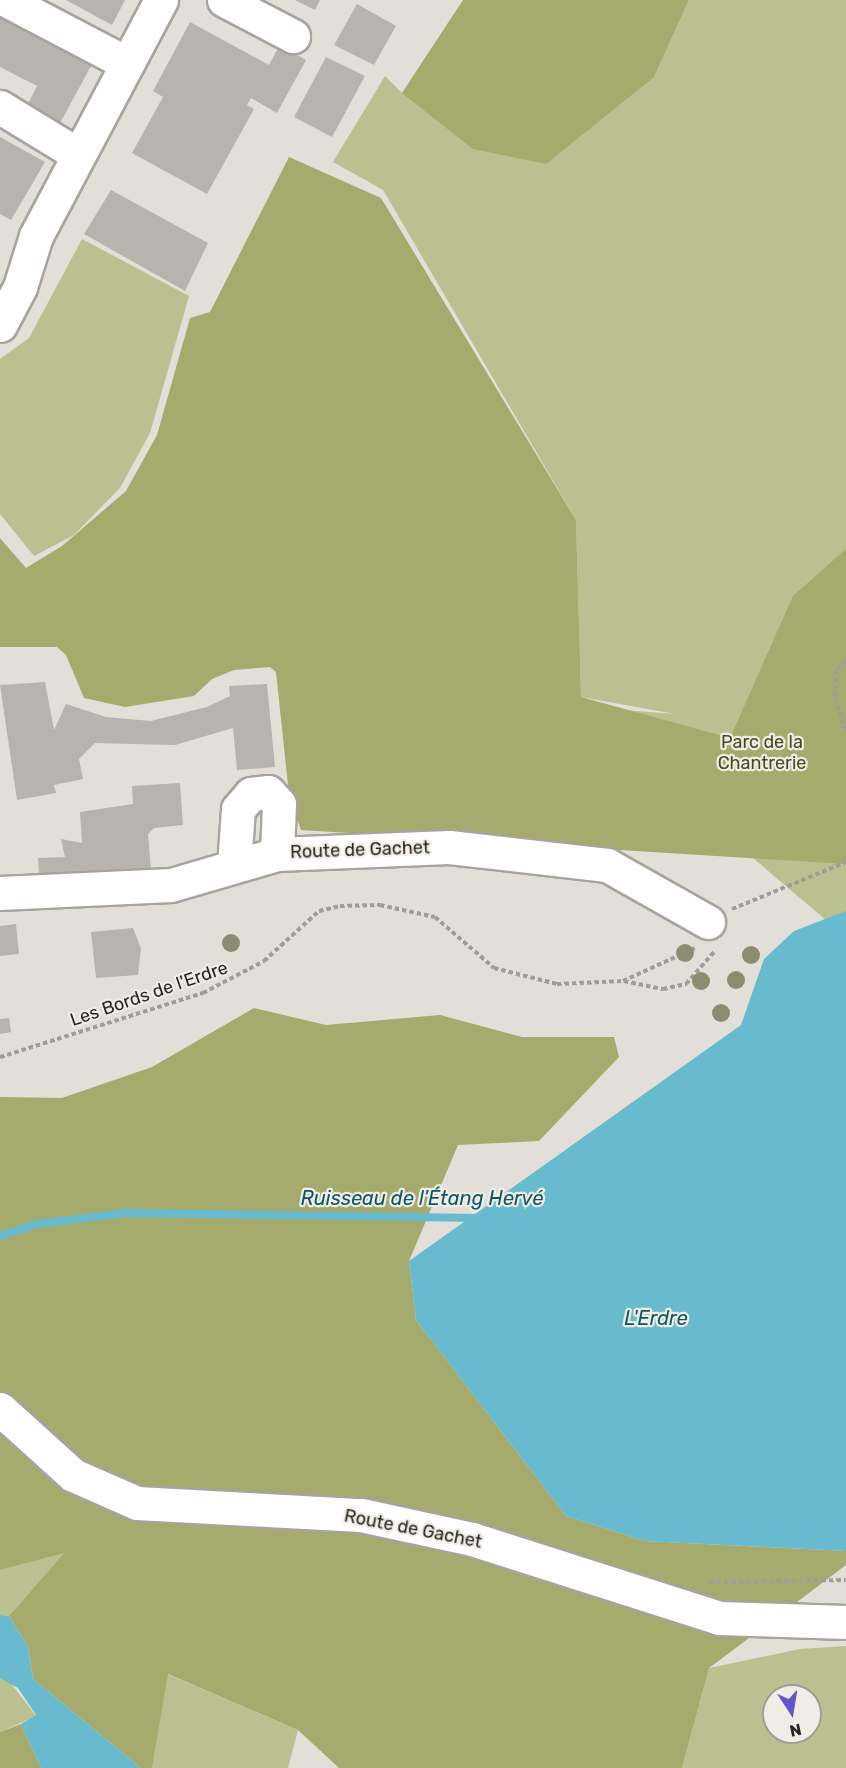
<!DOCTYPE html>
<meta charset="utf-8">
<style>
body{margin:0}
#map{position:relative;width:846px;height:1768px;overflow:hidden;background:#e2dfd8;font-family:Rubik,sans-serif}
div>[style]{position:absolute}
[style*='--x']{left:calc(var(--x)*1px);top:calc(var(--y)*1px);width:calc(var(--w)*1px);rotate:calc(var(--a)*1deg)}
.green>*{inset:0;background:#bac08f}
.forest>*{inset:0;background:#a4ab6c}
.water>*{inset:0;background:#68bbce}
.stream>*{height:8px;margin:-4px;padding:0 4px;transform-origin:4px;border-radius:4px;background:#68bbce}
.building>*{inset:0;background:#b7b4ad}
.path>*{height:4px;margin-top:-2px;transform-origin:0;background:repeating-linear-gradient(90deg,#a09d98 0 4.5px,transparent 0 7.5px)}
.roads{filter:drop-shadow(2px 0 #a7a39d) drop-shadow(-2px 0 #a7a39d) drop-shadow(0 2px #a7a39d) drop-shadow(0 -2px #a7a39d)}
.minor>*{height:33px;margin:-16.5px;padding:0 16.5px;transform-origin:16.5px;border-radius:16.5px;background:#fff}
.trees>*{width:18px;height:18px;margin:-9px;border-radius:50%;background:#8c8d70}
span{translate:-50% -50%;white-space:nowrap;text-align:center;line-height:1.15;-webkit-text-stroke:4.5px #f0ece6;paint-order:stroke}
.park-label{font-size:18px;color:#464a1a}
.street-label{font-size:18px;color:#272523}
.water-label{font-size:20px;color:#0c5663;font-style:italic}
.north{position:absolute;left:762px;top:1684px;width:60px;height:60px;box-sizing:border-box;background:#f0ece6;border:2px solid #a09c98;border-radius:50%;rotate:168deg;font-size:16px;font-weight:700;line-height:24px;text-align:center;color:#272523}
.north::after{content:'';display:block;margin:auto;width:21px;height:27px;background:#6255cd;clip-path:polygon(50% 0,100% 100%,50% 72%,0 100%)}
</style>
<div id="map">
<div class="green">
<i style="clip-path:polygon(689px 0,846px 0,846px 911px,826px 920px,574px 706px,675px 714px,581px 697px,576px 520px,383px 190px,333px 162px,385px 76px,402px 93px,654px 77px)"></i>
<i style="clip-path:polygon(82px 239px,189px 296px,150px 433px,120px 488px,74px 535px,34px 556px,0 514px,0 359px,29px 338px)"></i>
<i style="clip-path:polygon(65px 1552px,9px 1616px,0 1615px,0 1570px)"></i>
<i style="clip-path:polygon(evenodd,846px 1646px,846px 1768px,682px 1768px,709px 1668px,800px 1649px,846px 1646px,774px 1696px,810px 1696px,810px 1732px,774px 1732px,774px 1696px)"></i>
<i style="clip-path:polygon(167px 1674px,298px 1730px,288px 1768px,152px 1768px)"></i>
<i style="clip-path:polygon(6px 1677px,36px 1716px,0 1732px,0 1678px)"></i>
</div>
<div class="forest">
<i style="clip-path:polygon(463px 0,689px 0,654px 77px,546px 164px,473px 149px,402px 93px)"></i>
<i style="clip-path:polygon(289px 157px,381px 198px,576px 520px,581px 697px,730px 738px,793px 596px,846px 549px,846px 864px,301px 830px,289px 794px,276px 672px,270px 667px,234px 670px,212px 679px,194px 696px,125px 707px,84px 698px,66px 655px,57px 647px,0 647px,0 538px,26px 568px,62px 546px,126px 491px,157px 435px,190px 318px,210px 312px)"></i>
<i style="clip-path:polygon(254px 1008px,326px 1025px,440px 1015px,522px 1037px,614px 1037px,619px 1057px,539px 1141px,458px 1145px,409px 1261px,416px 1320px,566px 1516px,645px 1541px,846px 1551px,846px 1565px,709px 1668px,682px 1768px,339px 1768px,298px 1730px,168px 1674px,152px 1768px,141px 1768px,33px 1679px,28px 1647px,9px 1616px,64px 1553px,0 1570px,0 1097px,62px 1098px,152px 1067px)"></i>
<i style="clip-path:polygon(21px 1724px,41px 1768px,0 1768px,0 1732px)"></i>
</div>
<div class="water">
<i style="clip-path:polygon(846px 911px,846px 1551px,645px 1541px,566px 1516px,416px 1320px,409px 1261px,741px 1025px,764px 959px,794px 931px)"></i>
<i style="clip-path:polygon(0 1615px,9px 1616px,28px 1647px,33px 1679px,141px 1768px,41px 1768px,21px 1724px,36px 1715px,18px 1688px,0 1678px)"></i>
</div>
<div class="stream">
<i style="--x:0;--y:1236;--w:40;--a:-18"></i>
<i style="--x:38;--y:1224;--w:87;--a:-7.3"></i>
<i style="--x:124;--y:1213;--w:356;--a:0.8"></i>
</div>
<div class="building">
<i style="clip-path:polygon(66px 0,125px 0,112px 25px)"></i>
<i style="clip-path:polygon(295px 0,320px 0,315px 10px)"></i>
<i style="clip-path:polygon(357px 4px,396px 26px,374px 65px,334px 45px)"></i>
<i style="clip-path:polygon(0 17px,91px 66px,59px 125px,26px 108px,37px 86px,0 67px)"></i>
<i style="clip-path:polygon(190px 22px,269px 65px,280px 45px,306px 60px,277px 113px,251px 98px,247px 105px,254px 109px,207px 194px,132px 153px,163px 97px,153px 91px)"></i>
<i style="clip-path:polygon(326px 57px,365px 76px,332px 137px,294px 117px)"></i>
<i style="clip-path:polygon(0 137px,45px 162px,11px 220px,0 214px)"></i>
<i style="clip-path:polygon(111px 190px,208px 243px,185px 291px,84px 234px)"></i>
<i style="clip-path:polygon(45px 682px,54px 730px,66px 704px,106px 717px,151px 721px,207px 707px,230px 696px,229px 686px,267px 684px,275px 767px,237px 770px,233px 728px,175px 745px,95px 743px,79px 759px,83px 779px,54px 785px,56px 793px,17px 800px,0 685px)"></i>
<i style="clip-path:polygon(180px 783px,183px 825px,154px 828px,148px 834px,151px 870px,39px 877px,38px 858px,65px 857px,61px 839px,82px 843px,80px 812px,133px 804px,132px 786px)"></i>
<i style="clip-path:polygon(16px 924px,19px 954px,0 956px,0 926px)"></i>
<i style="clip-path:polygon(133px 928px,141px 948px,138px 975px,96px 978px,91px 932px)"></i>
<i style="clip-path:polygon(9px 1018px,11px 1032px,0 1034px,0 1019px)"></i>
</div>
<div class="path">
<i style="--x:846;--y:661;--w:13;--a:138"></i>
<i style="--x:836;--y:670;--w:28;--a:92"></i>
<i style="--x:835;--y:698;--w:36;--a:72"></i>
<i style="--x:732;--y:909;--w:123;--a:-22.4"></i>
<i style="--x:624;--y:981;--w:40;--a:12"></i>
<i style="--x:663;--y:989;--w:24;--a:-12"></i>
<i style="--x:686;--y:984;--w:43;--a:-48.8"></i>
<i style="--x:0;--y:1057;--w:213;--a:-17.5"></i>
<i style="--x:203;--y:993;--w:69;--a:-27.7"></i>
<i style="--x:264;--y:961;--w:74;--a:-42.3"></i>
<i style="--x:319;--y:911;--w:22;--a:-13"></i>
<i style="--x:340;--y:906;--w:40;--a:-1.4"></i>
<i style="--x:380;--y:905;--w:56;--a:12.3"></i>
<i style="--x:435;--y:917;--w:78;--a:40.8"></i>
<i style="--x:494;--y:968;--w:65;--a:14.3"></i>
<i style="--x:557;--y:984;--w:66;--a:-2.6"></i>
<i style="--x:623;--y:981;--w:79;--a:-24.6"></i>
<i style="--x:709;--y:1582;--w:137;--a:-0.8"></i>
</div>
<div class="roads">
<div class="minor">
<i style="--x:6;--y:0;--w:136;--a:27.7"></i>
<i style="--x:224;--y:0;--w:78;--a:27.6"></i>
<i style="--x:0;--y:107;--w:90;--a:31.4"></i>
<i style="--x:0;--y:325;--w:43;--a:-62.2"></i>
<i style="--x:20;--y:287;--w:53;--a:-72.6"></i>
<i style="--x:36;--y:236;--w:267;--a:-62.1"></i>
<i style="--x:234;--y:866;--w:57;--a:-86"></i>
<i style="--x:238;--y:809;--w:20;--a:-49"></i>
<i style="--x:251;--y:794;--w:17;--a:-7"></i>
<i style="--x:268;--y:792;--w:16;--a:47"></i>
<i style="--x:279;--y:804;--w:50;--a:92.3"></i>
<i style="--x:0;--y:893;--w:171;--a:-2.7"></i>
<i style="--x:171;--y:885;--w:110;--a:-16.3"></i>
<i style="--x:277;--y:854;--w:172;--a:-2.3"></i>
<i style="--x:449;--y:847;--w:159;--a:6.5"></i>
<i style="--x:607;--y:865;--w:116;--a:29.4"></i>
<i style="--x:0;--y:1409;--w:98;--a:42.1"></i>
<i style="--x:73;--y:1475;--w:70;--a:23.6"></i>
<i style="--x:137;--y:1503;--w:224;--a:3.1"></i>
<i style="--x:361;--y:1515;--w:114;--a:12.2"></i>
<i style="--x:472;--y:1539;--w:259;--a:17.7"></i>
<i style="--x:719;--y:1618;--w:127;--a:1.8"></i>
</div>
</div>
<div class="trees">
<i style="left:231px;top:943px"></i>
<i style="left:685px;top:953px"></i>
<i style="left:751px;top:955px"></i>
<i style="left:736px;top:980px"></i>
<i style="left:701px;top:981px"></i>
<i style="left:721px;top:1013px"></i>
</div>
<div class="park-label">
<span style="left:762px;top:753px">Parc de la<br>Chantrerie</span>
</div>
<div class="street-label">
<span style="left:360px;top:850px;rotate:-2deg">Route de Gachet</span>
<span style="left:149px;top:994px;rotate:-19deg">Les Bords de l'Erdre</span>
<span style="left:413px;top:1529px;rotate:11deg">Route de Gachet</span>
</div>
<div class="water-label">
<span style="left:422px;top:1198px">Ruisseau de l'Étang Hervé</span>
<span style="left:656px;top:1318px">L'Erdre</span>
</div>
<div class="north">N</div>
</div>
